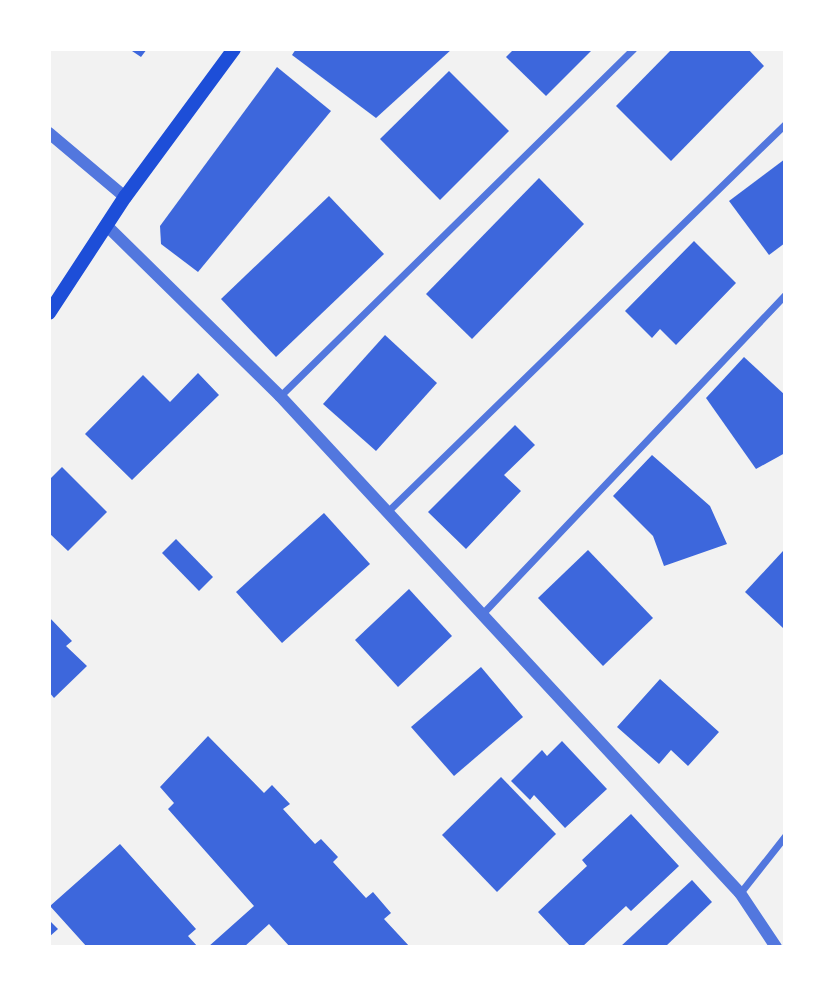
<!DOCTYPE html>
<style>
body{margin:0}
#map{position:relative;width:834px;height:996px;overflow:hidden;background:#f2f2f2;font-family:"Asap Condensed",sans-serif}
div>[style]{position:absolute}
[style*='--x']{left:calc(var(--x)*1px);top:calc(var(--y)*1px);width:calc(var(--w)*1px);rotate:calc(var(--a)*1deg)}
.building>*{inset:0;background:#3d67dc}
.minor>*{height:7px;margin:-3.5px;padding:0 3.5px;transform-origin:3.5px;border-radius:3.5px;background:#5277de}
.tertiary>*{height:12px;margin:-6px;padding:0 6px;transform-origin:6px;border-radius:6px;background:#5277de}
.secondary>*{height:14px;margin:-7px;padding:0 7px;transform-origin:7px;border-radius:7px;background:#1d4ed8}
span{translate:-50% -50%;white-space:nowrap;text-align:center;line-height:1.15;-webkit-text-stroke:7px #fff;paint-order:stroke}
.frame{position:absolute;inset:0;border:51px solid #fff;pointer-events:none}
</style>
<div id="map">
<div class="building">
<i style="clip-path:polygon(129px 49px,147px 49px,141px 57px)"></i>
<i style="clip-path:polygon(296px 49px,452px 49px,376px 118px,292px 55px)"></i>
<i style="clip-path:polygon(514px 49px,593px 49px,546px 96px,506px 57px)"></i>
<i style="clip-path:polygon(672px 49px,748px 49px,764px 66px,671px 161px,616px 106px)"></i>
<i style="clip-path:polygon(277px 67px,331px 111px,198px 272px,161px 244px,160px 226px)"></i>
<i style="clip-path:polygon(449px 71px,509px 131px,440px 200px,380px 139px)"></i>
<i style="clip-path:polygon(785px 159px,785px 243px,769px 255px,729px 201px)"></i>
<i style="clip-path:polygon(539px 178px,584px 224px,472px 339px,426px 294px)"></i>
<i style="clip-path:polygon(329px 196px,384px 254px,276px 357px,221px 299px)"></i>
<i style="clip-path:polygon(694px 241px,736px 283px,676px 345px,660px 329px,652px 338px,625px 311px)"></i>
<i style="clip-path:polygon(385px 335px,437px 383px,376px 451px,323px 404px)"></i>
<i style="clip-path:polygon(744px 357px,785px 395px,785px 453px,756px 469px,706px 398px)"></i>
<i style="clip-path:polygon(198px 373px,219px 395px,132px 480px,85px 434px,143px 375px,170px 402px)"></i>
<i style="clip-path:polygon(515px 425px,535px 445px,504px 475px,521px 491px,466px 549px,428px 512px)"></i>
<i style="clip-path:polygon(652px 455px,710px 506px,727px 544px,664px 566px,653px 536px,613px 496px)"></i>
<i style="clip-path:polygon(62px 467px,107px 512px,68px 551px,49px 533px,49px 480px)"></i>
<i style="clip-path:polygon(324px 513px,370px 564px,282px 643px,236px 592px)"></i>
<i style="clip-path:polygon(176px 539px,213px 577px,199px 591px,162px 553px)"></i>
<i style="clip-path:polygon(588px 550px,653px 618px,603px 666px,538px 598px)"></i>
<i style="clip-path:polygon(783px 551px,785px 554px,783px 628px,745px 592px)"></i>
<i style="clip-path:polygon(409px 589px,452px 636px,398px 687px,355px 640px)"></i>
<i style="clip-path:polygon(49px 617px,72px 641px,66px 646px,87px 666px,54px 698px,49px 692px)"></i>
<i style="clip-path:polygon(481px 667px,523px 717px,454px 776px,411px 727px)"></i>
<i style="clip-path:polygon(660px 679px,719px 732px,688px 766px,671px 750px,659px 764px,617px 727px)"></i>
<i style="clip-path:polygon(208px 736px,264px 793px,272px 785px,290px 804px,283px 809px,315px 844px,321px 839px,338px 857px,333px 862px,366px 898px,373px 892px,391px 913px,384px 919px,410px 947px,290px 947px,269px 924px,244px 947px,208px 947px,254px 906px,168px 809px,174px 803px,160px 787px)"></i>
<i style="clip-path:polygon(562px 741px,607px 789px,565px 828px,534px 795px,530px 800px,511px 781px,542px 750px,547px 756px)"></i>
<i style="clip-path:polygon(501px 777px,556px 834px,497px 892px,442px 835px)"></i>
<i style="clip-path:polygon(631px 814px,679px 866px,631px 911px,626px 906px,582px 947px,571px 947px,538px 912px,587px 866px,582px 860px)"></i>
<i style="clip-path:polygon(120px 844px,196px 929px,188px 936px,198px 947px,87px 947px,50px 906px)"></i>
<i style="clip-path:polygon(692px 880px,712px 902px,665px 947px,620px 947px)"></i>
<i style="clip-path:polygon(49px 920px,58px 929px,49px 937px)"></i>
</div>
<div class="minor">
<i style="--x:280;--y:396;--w:495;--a:-44.5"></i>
<i style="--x:387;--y:512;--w:556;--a:-44.27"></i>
<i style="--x:482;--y:614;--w:440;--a:-46.5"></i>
<i style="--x:740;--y:893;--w:73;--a:-51.7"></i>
</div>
<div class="tertiary">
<i style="--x:49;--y:133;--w:99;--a:40.1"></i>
<i style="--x:106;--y:225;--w:244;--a:44.5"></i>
<i style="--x:280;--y:396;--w:677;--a:47.21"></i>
<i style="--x:740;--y:893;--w:65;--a:56.3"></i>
</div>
<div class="secondary">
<i style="--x:49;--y:313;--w:139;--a:-56.8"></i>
<i style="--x:125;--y:197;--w:184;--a:-53.6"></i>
</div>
<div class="frame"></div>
</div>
